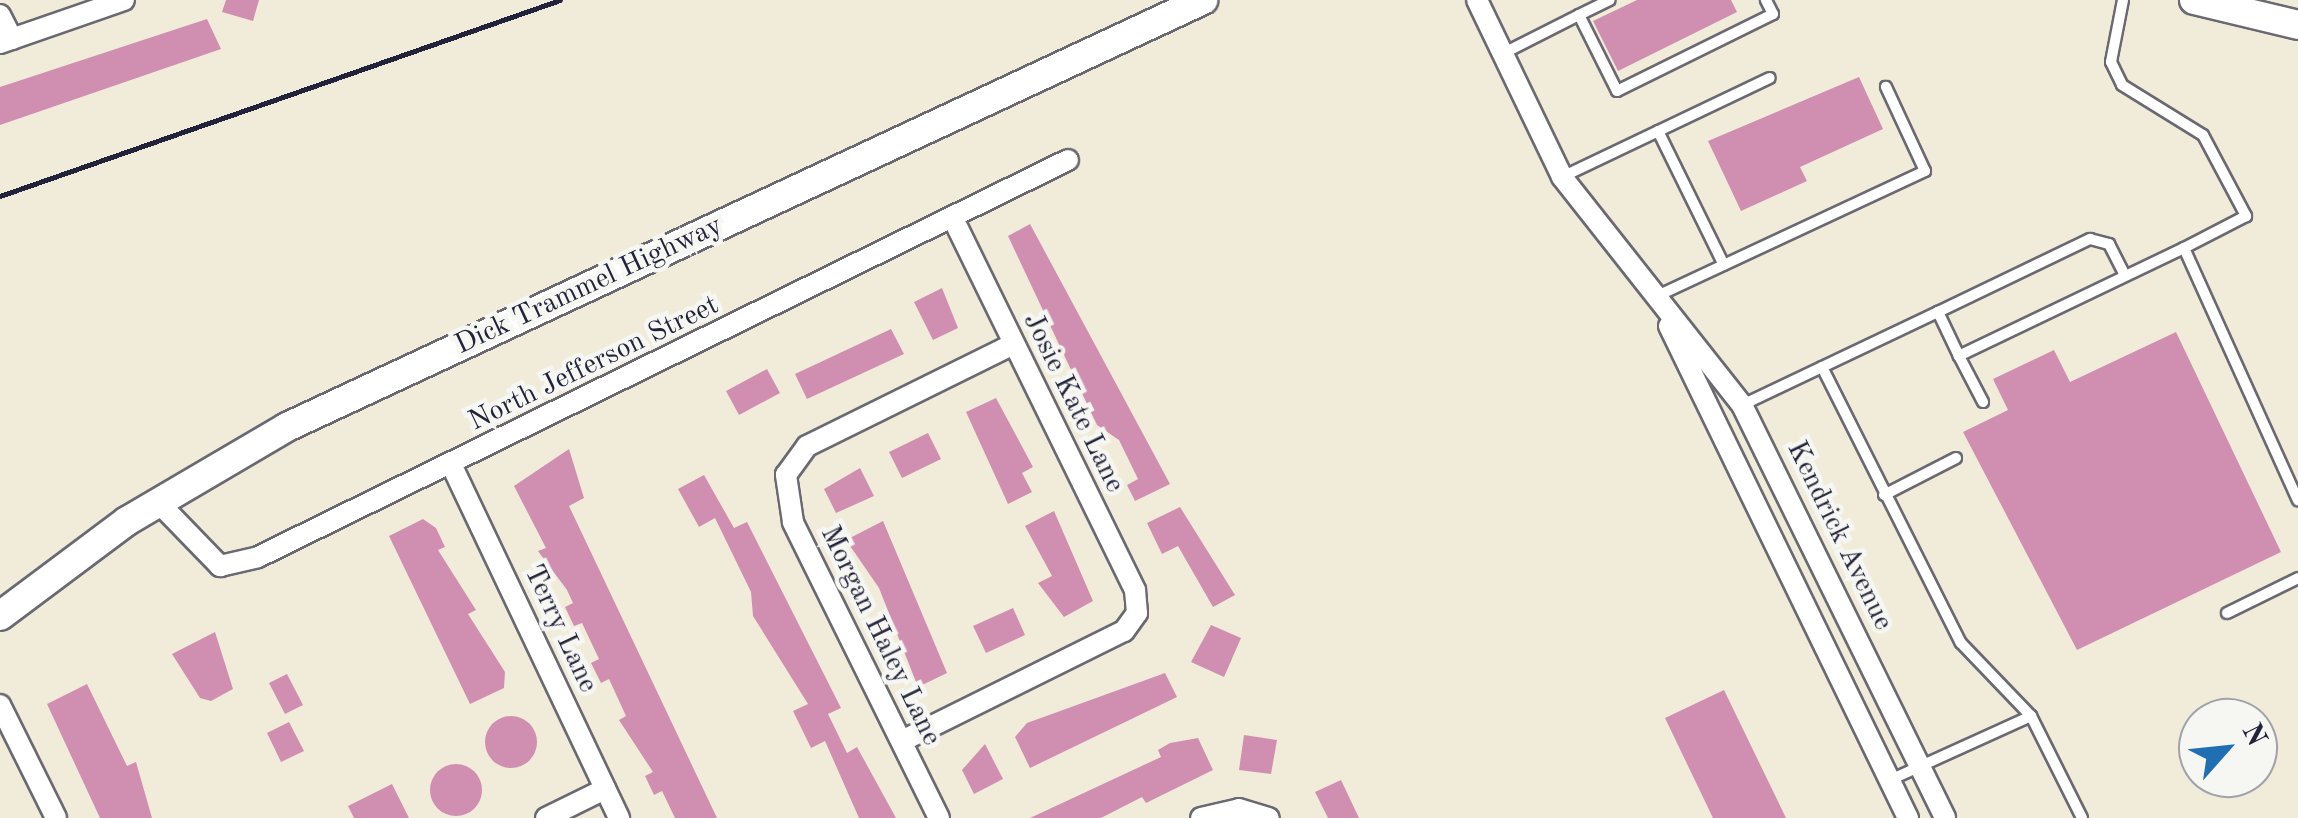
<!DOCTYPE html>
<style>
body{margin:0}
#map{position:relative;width:2298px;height:818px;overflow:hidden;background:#f0ecd9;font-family:"Old Standard TT",serif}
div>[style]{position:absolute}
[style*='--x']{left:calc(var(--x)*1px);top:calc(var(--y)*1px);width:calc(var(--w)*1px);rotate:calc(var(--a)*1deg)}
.building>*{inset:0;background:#d08fb1}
.round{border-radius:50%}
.roads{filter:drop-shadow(2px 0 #6a6972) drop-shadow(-2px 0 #6a6972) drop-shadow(0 2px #6a6972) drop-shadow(0 -2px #6a6972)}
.lane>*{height:10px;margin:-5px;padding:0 5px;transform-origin:5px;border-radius:5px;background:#fff}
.street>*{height:20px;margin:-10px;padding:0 10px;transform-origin:10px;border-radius:10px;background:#fff}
.secondary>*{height:28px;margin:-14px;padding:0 14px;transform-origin:14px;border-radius:14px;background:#fff}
.rail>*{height:5px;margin:-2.5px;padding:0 2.5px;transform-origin:2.5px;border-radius:2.5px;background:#22223b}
span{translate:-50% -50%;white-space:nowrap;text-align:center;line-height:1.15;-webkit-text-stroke:9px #f6f6f2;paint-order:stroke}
.street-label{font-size:28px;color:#22223b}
.north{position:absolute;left:2178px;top:698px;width:100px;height:100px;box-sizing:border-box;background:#f6f6f2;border:2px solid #a1a1a9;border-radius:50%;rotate:63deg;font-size:28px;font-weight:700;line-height:40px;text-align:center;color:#22223b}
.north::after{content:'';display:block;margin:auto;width:35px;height:45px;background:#1f6fb2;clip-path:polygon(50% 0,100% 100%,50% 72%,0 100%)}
</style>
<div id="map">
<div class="building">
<i style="clip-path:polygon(226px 0,259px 0,253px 21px,222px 12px)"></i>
<i style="clip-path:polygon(1637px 0,1731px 0,1737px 12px,1618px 71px,1593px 21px)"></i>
<i style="clip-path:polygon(207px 19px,221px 49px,0 125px,0 87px)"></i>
<i style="clip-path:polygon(1859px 77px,1883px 129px,1800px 167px,1807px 181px,1741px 211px,1708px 141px)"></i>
<i style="clip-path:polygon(1030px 224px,1170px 484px,1135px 501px,1127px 485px,1138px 479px,1119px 440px,1097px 425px,1008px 236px)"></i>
<i style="clip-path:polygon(942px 288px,958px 328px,933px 340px,914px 302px)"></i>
<i style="clip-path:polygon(891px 329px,904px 354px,807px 399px,795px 374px)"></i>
<i style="clip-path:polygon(2176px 332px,2281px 552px,2077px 650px,1963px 432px,2008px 410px,1993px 379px,2054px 350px,2070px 382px)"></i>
<i style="clip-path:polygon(767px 369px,780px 393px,739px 415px,726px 391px)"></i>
<i style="clip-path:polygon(996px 398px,1033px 467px,1022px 473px,1032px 492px,1008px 504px,966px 412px)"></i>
<i style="clip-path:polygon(928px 433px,941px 459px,902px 478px,889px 452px)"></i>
<i style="clip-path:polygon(569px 449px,584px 498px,569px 506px,717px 818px,675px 818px,662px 791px,654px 795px,645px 776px,653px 772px,619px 720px,626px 716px,609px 679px,601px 683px,591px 663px,599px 659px,582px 623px,574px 626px,565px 607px,573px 603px,567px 590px,538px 551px,546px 548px,514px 486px)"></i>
<i style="clip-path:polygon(860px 468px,874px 496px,836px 513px,824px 489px)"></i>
<i style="clip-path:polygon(704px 475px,734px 528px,747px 522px,841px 708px,828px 714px,847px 753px,857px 747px,896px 818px,859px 818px,825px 741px,811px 748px,793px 711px,808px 704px,753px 616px,751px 592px,715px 518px,699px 527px,678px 489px)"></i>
<i style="clip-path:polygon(1180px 507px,1235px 595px,1213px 607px,1178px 546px,1162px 554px,1147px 523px)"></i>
<i style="clip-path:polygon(1054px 511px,1093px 601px,1064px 617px,1038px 583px,1052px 576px,1025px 526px)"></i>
<i style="clip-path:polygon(423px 519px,436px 528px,445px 547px,438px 550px,476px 610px,468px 614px,505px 672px,504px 688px,470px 704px,389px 536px)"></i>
<i style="clip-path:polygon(883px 521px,947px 673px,918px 687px,879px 588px,846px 540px)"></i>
<i style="clip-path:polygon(1013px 608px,1025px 635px,986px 653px,973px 626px)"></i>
<i style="clip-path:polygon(1211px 625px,1241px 638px,1224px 677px,1191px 662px)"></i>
<i style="clip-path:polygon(215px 632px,233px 689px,211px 701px,200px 698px,172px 654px)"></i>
<i style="clip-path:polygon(1165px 673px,1177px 697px,1030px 768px,1015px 737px,1027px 723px)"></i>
<i style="clip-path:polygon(287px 674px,303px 705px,285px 714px,269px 683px)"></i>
<i style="clip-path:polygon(87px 684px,127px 766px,136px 762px,152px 818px,100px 818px,47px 704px)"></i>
<i style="clip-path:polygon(1724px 690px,1786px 818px,1713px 818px,1665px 718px)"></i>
<i class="round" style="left:485px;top:716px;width:52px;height:52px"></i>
<i style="clip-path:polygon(289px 722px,304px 751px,281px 762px,267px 733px)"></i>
<i style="clip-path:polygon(1244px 735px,1277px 740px,1271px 774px,1239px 770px)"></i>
<i style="clip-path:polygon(1198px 738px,1213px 770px,1146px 803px,1142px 797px,1101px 818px,1030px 818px,1161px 757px,1158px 750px,1170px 743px)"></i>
<i style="clip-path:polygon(985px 744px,1003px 779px,974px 794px,962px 770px)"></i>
<i class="round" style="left:430px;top:764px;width:52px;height:52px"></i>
<i style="clip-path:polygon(1341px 780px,1359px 818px,1328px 818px,1315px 792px)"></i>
<i style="clip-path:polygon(392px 784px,409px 818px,354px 818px,348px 806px)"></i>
</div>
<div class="roads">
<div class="lane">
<i style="--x:2123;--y:0;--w:63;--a:101"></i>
<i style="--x:2111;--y:62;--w:25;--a:64"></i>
<i style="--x:2122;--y:85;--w:95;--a:31.7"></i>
<i style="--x:2203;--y:135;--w:92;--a:62"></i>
<i style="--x:2246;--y:216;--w:70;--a:152.7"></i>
<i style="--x:2184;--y:248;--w:250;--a:154.4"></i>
<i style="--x:1959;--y:356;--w:49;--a:-115.5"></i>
<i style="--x:1938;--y:312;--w:169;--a:-25.7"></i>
<i style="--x:2090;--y:239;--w:20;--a:15"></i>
<i style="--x:2109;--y:244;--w:35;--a:63"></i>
<i style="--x:1579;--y:15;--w:34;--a:-26"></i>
<i style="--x:1502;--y:54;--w:86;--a:-26.9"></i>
<i style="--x:1579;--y:15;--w:85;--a:63.4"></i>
<i style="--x:1617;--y:91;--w:174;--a:-26.3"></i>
<i style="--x:1773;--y:14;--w:16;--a:-117"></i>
<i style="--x:1658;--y:131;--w:149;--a:63.8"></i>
<i style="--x:1562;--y:177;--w:230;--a:-25.5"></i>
<i style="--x:2184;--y:248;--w:277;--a:65.7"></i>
<i style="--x:1655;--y:297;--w:298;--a:-25"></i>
<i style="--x:1925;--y:171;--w:93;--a:-114.9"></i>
<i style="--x:1959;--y:356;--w:52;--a:62.4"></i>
<i style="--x:1822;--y:367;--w:309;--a:63.3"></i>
<i style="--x:1961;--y:643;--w:101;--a:46.2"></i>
<i style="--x:2031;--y:716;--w:114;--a:63.4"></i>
<i style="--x:1742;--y:405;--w:217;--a:-25.4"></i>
<i style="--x:1884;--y:495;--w:81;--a:-27.2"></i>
<i style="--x:2227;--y:613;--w:79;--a:-26.2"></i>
<i style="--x:1890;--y:780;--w:155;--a:-24.4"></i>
</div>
<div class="street">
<i style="--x:1477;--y:0;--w:196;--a:64.3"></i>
<i style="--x:1562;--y:177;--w:290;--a:51.7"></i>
<i style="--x:1742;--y:405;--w:460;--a:63.8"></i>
<i style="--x:0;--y:15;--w:27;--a:63"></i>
<i style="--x:0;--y:43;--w:131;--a:-19.1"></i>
<i style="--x:1669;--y:326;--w:547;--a:64.09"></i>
<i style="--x:451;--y:464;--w:392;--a:64.6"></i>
<i style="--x:157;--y:501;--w:91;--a:45.9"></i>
<i style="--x:220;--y:566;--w:39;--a:-13"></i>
<i style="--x:258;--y:557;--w:902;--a:-26.11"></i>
<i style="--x:0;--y:705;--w:126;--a:63.6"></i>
<i style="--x:902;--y:741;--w:248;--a:-26.4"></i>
<i style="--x:1124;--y:631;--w:22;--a:-54"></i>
<i style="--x:1137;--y:613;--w:23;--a:-95"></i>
<i style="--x:1135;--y:590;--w:414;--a:-116.1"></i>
<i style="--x:546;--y:818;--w:66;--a:-26.2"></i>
<i style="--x:939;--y:818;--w:330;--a:-116.3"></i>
<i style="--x:793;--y:522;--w:48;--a:-98.5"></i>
<i style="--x:786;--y:475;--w:36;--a:-54"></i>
<i style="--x:807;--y:446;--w:230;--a:-26.3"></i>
<i style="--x:1201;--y:818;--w:39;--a:-13"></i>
<i style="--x:1239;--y:809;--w:31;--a:17"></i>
</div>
<div class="secondary">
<i style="--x:2194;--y:0;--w:107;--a:13.5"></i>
<i style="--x:0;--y:616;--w:159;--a:-36.8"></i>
<i style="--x:127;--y:521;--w:186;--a:-30.4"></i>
<i style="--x:287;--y:427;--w:1011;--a:-24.99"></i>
</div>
</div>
<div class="rail">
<i style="--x:0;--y:196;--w:593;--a:-19.29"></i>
</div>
<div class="street-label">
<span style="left:589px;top:286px;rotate:-25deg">Dick Trammel Highway</span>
<span style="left:594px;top:364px;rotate:-26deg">North Jefferson Street</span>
<span style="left:1073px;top:403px;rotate:64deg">Josie Kate Lane</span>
<span style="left:1839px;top:536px;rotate:64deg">Kendrick Avenue</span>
<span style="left:560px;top:629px;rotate:65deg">Terry Lane</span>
<span style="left:880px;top:636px;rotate:64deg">Morgan Haley Lane</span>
</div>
<div class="north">N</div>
</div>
